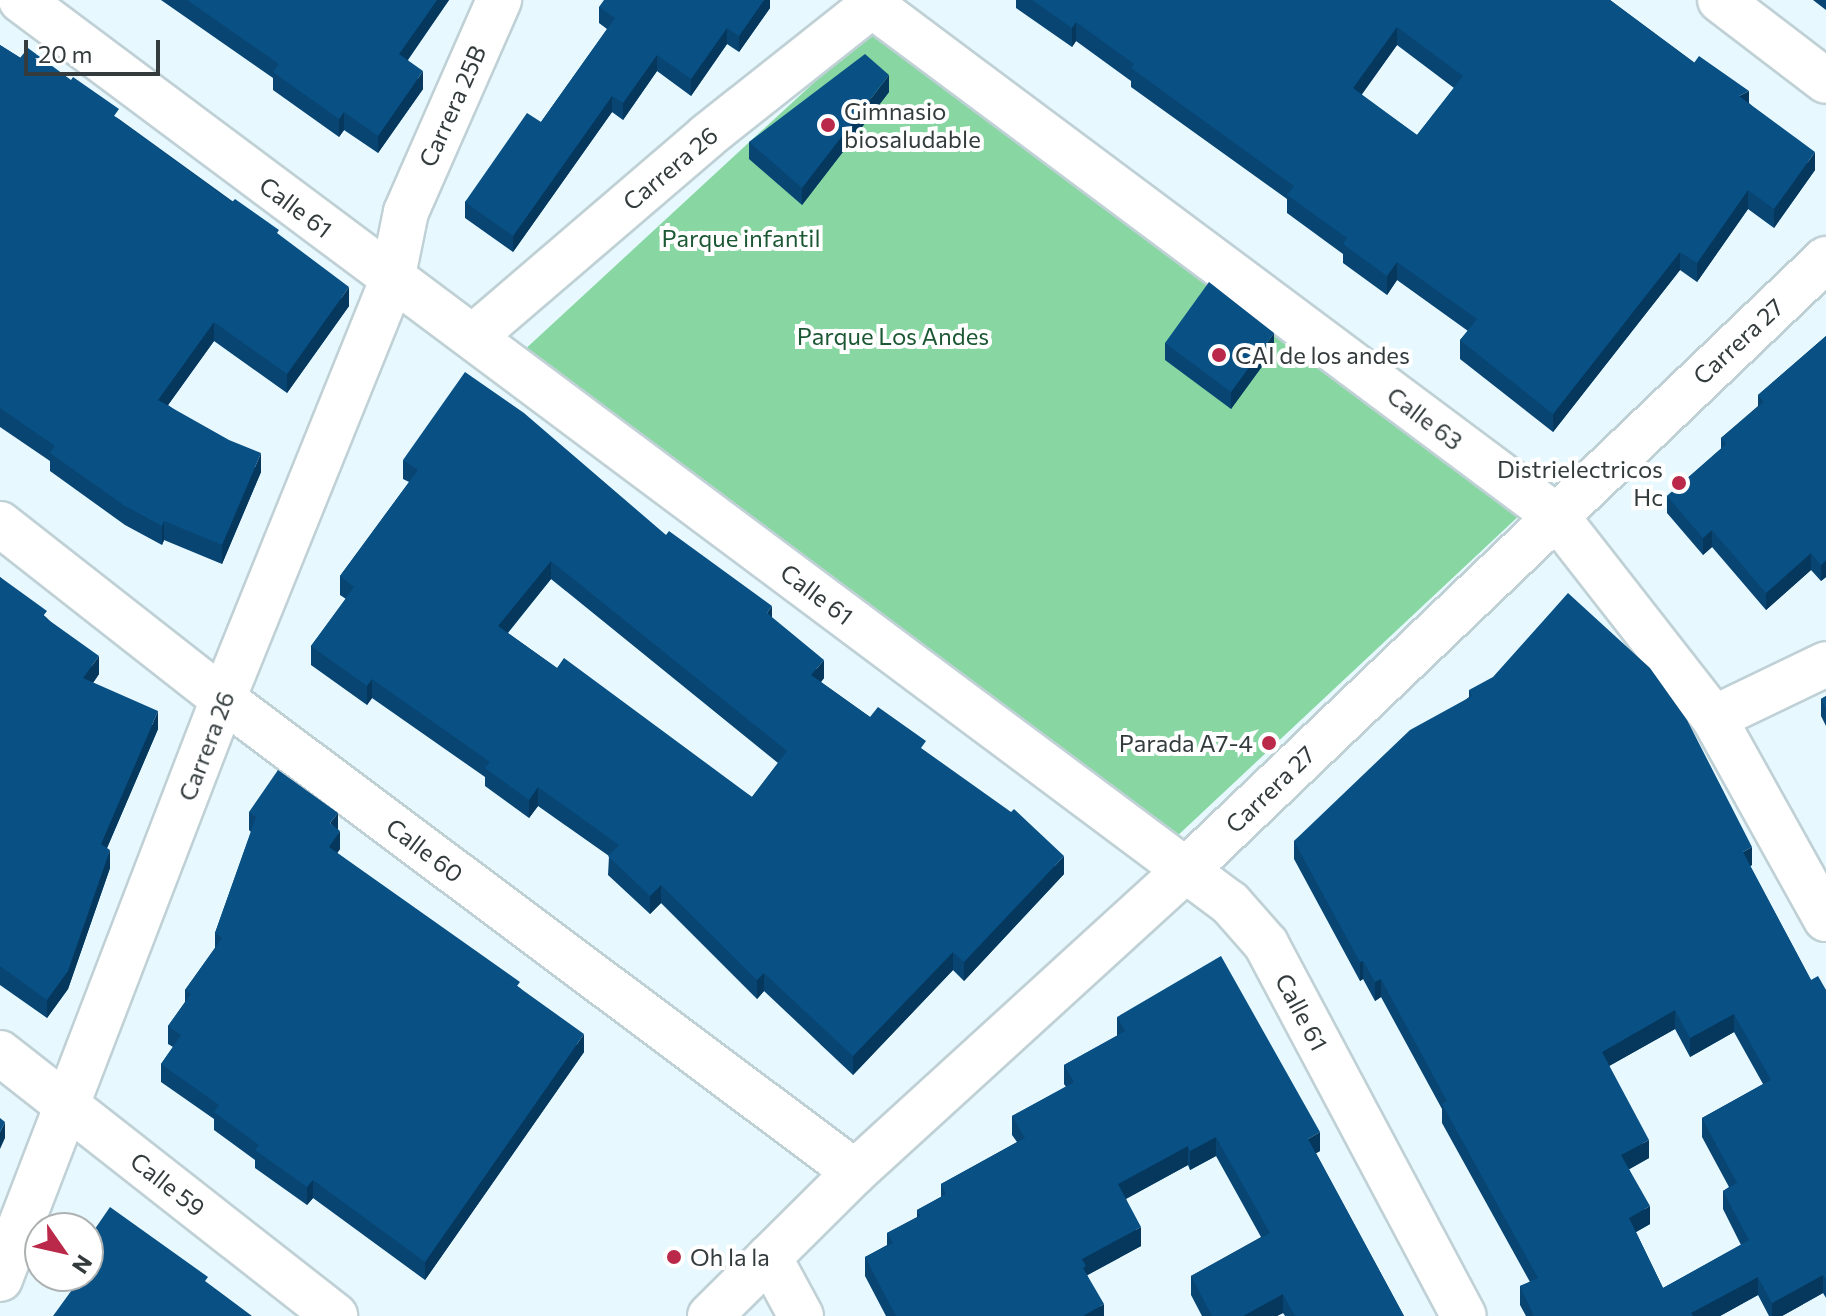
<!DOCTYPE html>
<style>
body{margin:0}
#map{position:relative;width:1826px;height:1316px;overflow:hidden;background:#e7f9ff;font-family:Commissioner,sans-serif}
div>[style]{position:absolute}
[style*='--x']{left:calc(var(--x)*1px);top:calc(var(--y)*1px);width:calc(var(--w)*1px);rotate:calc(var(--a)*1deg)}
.green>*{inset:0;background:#88d7a3}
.roads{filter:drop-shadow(2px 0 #c0d1d6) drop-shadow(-2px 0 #c0d1d6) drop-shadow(0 2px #c0d1d6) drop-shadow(0 -2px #c0d1d6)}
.minor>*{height:44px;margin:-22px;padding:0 22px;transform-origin:22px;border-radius:22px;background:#fff}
.wall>*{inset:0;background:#084572}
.shaded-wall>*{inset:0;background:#06385d}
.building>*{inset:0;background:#095085}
.dots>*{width:22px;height:22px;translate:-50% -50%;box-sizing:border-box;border:4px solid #fff;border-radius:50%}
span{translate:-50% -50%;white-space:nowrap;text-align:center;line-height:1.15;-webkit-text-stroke:8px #fff;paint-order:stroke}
.street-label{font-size:24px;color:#333b3d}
.poi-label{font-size:24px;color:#333b3d}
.left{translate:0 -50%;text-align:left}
.right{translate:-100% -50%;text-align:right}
.park-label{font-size:24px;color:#1d5835}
.north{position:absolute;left:24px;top:1212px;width:80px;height:80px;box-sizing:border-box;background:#fff;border:2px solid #adb1b1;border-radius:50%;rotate:124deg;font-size:22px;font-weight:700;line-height:32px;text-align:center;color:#333b3d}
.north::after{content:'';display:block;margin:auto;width:28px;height:36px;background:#ba2949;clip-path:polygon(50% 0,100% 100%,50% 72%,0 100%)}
.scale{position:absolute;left:24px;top:40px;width:136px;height:36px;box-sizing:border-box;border:4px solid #333b3d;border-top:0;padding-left:10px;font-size:24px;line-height:28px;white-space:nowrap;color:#333b3d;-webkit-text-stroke:6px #fff;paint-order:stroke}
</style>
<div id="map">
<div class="green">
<i style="clip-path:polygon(874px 27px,1522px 513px,1174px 839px,521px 353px)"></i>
</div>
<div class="roads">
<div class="minor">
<i style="--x:21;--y:0;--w:1509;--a:36.76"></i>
<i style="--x:1230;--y:903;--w:55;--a:48.7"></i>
<i style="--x:1266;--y:944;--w:421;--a:62"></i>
<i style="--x:865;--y:0;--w:862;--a:36.75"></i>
<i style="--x:1556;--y:516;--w:256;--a:52"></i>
<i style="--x:1714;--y:718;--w:230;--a:60.9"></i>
<i style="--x:1720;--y:0;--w:133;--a:37.4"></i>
<i style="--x:474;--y:336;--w:307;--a:-40.6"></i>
<i style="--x:707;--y:136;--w:211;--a:-38.4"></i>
<i style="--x:0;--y:524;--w:283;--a:38.1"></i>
<i style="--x:223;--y:699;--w:789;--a:36.81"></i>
<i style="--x:1714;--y:718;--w:124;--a:-25.7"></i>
<i style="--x:0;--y:1053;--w:426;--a:38.1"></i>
<i style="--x:769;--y:1257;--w:67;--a:61.5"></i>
<i style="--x:0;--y:1279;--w:621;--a:-68.97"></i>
<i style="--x:223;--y:699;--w:452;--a:-68"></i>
<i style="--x:392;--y:280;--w:69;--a:-78.4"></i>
<i style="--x:406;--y:212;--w:232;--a:-66.3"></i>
<i style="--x:710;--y:1316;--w:204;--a:-44.8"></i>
<i style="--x:855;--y:1172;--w:448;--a:-42.4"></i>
<i style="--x:1186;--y:870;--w:885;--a:-43.67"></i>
</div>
</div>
<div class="wall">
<i style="clip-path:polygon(161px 0,449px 0,408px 60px,423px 89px,378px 153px,344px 130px,339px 137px,273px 90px,273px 78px)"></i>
<i style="clip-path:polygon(770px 0,770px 8px,739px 52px,727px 44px,691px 96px,657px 71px,623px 120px,612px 112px,513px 252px,465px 218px,465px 202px,541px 122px,607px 29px,599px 23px,599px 7px)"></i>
<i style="clip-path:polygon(evenodd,1016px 0,1610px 0,1749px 103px,1815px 170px,1774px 228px,1748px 209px,1697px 282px,1680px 270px,1553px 432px,1460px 359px,1460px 340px,1468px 331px,1397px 280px,1387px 295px,1343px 263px,1343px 254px,1287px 213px,1287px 199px,1131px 87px,1131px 81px,1076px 41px,1072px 47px,1016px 8px,1016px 0,1397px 45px,1454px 88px,1417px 135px,1361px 95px,1397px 45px)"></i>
<i style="clip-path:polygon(1813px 0,1826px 0,1826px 10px)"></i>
<i style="clip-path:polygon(0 45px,119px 119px,279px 235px,349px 306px,287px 393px,214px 341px,168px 405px,261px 472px,222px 564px,164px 540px,162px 545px,125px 525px,50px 471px,50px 461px,0 427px)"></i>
<i style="clip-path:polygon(889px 92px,802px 205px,749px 159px,749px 142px)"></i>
<i style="clip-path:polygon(1826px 336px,1826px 577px,1821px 581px,1811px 570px,1766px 610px,1712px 547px,1703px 555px,1667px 513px,1667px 496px,1721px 449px,1721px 438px,1758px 406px,1758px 395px)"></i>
<i style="clip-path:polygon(1165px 343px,1274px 350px,1231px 409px,1165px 360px)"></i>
<i style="clip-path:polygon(evenodd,403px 460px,666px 535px,772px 618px,824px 678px,821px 682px,870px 717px,926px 752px,1064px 874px,964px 981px,953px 970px,853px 1075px,764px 991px,757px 999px,661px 903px,650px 914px,608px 875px,609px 856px,538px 806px,529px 818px,485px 786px,485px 777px,372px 698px,367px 705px,311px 665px,311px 646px,346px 599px,340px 595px,340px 576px,409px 482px,403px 479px,403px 460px,551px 579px,778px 763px,752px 797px,557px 668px,508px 633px,551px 579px)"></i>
<i style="clip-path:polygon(0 577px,47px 618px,99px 674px,93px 683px,158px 729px,107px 848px,110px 868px,68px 989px,47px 1018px,0 985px)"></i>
<i style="clip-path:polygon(evenodd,1469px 690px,1752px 865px,1750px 866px,1811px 980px,1826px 990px,1826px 1298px,1823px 1293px,1782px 1316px,1769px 1316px,1758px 1295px,1720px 1316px,1526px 1316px,1520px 1305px,1520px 1286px,1530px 1282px,1442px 1123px,1442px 1109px,1381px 997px,1375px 1001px,1363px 979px,1360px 981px,1294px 859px,1294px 841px,1469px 697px,1469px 690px,1675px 1029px,1690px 1057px,1734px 1032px,1763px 1084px,1702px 1118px,1702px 1137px,1729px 1187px,1723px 1191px,1723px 1209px,1741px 1245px,1663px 1288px,1636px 1232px,1650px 1224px,1629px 1169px,1649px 1158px,1609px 1066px,1675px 1029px)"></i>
<i style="clip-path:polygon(1826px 696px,1826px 726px,1821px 716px,1821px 699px)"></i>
<i style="clip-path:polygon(249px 812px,338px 829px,340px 849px,337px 853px,520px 988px,584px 1052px,425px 1280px,313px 1198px,307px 1205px,255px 1168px,255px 1160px,214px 1130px,214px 1119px,161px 1082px,161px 1064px,173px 1047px,168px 1044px,168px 1026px,185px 1002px,185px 990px,215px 948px,215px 933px,251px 832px,249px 830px)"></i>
<i style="clip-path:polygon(1117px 1017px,1320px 1151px,1316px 1153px,1404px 1316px,1285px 1316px,1283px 1313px,1277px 1316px,1202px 1316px,1191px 1295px,1191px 1276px,1261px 1237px,1216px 1156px,1190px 1170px,1188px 1165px,1126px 1199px,1141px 1246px,1087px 1275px,1104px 1316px,886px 1316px,865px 1276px,865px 1257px,887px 1245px,887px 1233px,917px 1217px,917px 1210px,941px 1197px,941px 1184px,1017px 1142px,1012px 1135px,1012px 1116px,1066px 1087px,1064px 1084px,1064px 1065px,1117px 1036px)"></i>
</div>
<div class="shaded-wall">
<i style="clip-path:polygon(437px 0,449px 0,399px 72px,399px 54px)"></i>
<i style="clip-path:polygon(764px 0,770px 0,770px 8px,739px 52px,739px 36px)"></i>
<i style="clip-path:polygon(1076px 22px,1076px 41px,1072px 47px,1072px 28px)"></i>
<i style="clip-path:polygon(1397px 27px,1397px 45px,1353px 107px,1353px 88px)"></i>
<i style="clip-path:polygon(727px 28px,727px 44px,691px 96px,691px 79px)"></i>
<i style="clip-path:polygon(657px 55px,657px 71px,623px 120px,623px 103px)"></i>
<i style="clip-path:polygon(423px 71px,423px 89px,378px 153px,378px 136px)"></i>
<i style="clip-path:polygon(889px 75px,889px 92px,802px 205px,802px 188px)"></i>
<i style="clip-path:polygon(1749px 91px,1749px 109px,1739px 96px)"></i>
<i style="clip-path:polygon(612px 96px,612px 112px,513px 252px,513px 236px)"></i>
<i style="clip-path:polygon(344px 112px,344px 130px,339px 137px,339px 119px)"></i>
<i style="clip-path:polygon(1815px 152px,1815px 170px,1774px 228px,1774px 209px)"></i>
<i style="clip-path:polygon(1748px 190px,1748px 209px,1697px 282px,1697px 263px)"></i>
<i style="clip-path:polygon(1680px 252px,1680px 270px,1553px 432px,1553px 414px)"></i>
<i style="clip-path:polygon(1397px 262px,1397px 280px,1387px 295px,1387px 276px)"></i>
<i style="clip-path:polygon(349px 287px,349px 306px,287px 393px,287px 374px)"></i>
<i style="clip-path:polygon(214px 322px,214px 341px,158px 419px,158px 400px)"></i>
<i style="clip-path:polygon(1274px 333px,1274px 350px,1231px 409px,1231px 392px)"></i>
<i style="clip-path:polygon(261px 453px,261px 472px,222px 564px,222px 545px)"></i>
<i style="clip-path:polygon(164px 521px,164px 540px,162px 545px,162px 526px)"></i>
<i style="clip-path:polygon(1712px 530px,1712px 547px,1703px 555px,1703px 538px)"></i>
<i style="clip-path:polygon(1811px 553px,1811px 570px,1766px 610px,1766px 593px)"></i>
<i style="clip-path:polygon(1826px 560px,1826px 577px,1821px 581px,1821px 565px)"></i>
<i style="clip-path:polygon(551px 561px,551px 579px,498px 644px,498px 626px)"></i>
<i style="clip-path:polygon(772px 606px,772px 625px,767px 613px)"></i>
<i style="clip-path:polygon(99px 656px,99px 674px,83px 697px,83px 678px)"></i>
<i style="clip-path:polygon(824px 660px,824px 678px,811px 694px,811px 675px)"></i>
<i style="clip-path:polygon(372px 679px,372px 698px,367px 705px,367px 686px)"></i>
<i style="clip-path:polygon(158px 711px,158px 729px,101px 862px,101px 844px)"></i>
<i style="clip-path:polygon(538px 787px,538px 806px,529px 818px,529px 800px)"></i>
<i style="clip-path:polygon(338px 813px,338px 831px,330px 823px)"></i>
<i style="clip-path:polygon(340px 831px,340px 849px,329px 865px,329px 847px)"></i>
<i style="clip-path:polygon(1752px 847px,1752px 865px,1743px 870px,1743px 852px)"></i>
<i style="clip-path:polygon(110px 850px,110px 868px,68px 989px,47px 1018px,47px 1000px)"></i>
<i style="clip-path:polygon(1064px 856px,1064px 874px,964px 981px,964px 962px)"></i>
<i style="clip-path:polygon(661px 885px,661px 903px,650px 914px,650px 896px)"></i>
<i style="clip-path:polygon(953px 952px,953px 970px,853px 1075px,853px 1056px)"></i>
<i style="clip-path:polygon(1363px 961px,1363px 979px,1360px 981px,1360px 962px)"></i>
<i style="clip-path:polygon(764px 973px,764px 991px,757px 999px,757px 980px)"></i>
<i style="clip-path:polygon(1381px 979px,1381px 997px,1375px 1001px,1375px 982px)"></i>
<i style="clip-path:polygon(1675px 1010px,1675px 1029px,1602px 1070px,1602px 1052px)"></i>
<i style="clip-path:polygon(1734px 1014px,1734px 1032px,1690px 1057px,1690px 1038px)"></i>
<i style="clip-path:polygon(584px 1034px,584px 1052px,425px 1280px,425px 1262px)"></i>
<i style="clip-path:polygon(5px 1122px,5px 1138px,0 1149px,0 1132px)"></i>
<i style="clip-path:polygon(1320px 1132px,1320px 1151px,1308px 1158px,1308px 1139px)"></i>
<i style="clip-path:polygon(1216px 1137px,1216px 1156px,1190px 1170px,1190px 1151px)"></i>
<i style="clip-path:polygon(1649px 1140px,1649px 1158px,1621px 1174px,1621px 1155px)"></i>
<i style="clip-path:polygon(1188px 1146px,1188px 1165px,1118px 1203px,1118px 1184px)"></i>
<i style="clip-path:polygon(313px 1180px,313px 1198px,307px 1205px,307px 1187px)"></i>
<i style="clip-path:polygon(1650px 1206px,1650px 1224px,1629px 1236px,1629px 1218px)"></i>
<i style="clip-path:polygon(1141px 1227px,1141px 1246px,1086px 1276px,1086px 1285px,1082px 1259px)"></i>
<i style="clip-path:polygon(1823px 1275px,1823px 1293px,1782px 1316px,1772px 1316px,1772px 1303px)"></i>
<i style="clip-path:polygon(1758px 1277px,1758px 1295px,1720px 1316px,1691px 1316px,1691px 1313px)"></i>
<i style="clip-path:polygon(1283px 1294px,1283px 1313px,1277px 1316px,1243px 1316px)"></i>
<i style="clip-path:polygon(1104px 1304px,1104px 1316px,1083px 1316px)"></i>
</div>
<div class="building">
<i style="clip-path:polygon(187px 0,437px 0,399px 54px,423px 71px,378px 136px,344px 112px,339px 119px,273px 72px,279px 64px)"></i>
<i style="clip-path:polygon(604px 0,764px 0,739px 36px,727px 28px,691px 79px,657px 55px,623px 103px,612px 96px,513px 236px,465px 202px,527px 113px,541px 122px,615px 18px,599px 7px)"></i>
<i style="clip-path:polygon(evenodd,1032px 0,1610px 0,1694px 63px,1699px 56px,1749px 91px,1739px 96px,1815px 152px,1774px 209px,1748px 190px,1697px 263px,1680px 252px,1553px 414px,1460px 340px,1477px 319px,1397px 262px,1387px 276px,1343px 244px,1347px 238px,1287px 195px,1294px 186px,1131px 68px,1134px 64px,1076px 22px,1072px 28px,1032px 0,1397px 27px,1463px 76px,1417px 135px,1353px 88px,1397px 27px)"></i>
<i style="clip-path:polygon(0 45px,20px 58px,28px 48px,71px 80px,73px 77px,119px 109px,114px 116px,232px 202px,235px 199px,279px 230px,277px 233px,349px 287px,287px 374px,214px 322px,158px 400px,229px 440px,261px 453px,222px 545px,164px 521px,162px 526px,125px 506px,50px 453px,55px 446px,0 408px)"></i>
<i style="clip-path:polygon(865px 54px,889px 75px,802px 188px,749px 142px)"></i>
<i style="clip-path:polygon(1209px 282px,1274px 333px,1231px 392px,1165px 343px)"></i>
<i style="clip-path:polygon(1826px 336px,1826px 560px,1821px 565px,1811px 553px,1766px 593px,1712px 530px,1703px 538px,1667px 496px,1726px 444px,1721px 438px,1764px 402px,1758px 395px)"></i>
<i style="clip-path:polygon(evenodd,465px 372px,524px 413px,666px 535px,669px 531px,772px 606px,767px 613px,824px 660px,811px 675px,870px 717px,878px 707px,926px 741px,921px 748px,1011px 812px,1014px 809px,1064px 856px,964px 962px,953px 952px,853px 1056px,764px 973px,757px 980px,661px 885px,650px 896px,608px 856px,619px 845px,538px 787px,529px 800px,485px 768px,490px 762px,372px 679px,367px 686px,311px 646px,354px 587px,340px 576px,418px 470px,403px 460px,465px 372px,551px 561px,787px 751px,752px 797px,564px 658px,557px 668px,498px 626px,551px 561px)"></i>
<i style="clip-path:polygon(0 577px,47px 611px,43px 616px,99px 656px,83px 678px,158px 711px,101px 844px,110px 850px,68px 971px,47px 1000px,0 966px)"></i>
<i style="clip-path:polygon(evenodd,1568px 593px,1650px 668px,1687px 720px,1752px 847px,1743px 852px,1811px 980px,1818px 976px,1826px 990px,1826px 1280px,1823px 1275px,1772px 1303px,1758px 1277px,1691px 1313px,1693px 1316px,1534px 1316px,1520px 1286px,1538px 1278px,1442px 1104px,1447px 1101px,1381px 979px,1375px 982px,1363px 961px,1360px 962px,1294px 841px,1410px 730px,1472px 696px,1469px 690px,1493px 677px,1568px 593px,1675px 1010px,1690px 1038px,1734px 1014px,1771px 1080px,1702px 1118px,1737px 1183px,1723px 1191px,1749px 1240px,1663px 1288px,1629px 1218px,1650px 1206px,1621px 1155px,1649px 1140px,1602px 1052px,1675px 1010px)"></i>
<i style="clip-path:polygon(1826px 696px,1826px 709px,1821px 699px)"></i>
<i style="clip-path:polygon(278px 770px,338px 813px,330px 823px,340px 831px,329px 847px,520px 982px,517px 986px,584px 1034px,425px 1262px,313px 1180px,307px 1187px,255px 1150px,259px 1145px,214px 1112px,219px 1105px,161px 1064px,181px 1035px,168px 1026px,191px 994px,185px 990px,222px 938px,215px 933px,256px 817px,249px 812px)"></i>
<i style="clip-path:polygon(1221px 956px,1320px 1132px,1308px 1139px,1404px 1316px,1295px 1316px,1283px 1294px,1243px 1316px,1212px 1316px,1191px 1276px,1270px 1233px,1216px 1137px,1190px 1151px,1188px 1146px,1118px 1184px,1141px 1227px,1082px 1259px,1086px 1266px,1083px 1268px,1104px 1304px,1083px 1316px,896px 1316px,865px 1257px,893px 1243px,887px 1233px,920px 1216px,917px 1210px,946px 1194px,941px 1184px,1025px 1138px,1012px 1116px,1074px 1082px,1064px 1065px,1125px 1031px,1117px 1017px)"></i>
<i style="clip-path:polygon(0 1118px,5px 1122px,0 1132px)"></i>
<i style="clip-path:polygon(110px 1207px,208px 1277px,205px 1281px,252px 1316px,53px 1316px,82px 1276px,88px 1276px,88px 1267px,92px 1262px,88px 1260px,88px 1239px)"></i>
</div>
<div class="dots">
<i style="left:828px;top:125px;background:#ba2949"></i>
<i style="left:1219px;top:355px;background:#ba2949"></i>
<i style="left:1679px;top:483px;background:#ba2949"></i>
<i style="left:1269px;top:743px;background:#ba2949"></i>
<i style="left:674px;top:1257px;background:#ba2949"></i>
</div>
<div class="street-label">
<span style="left:452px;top:106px;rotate:-66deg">Carrera 25B</span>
<span style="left:670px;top:168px;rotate:-40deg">Carrera 26</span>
<span style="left:296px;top:207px;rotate:37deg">Calle 61</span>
<span style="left:1738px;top:341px;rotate:-43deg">Carrera 27</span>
<span style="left:1425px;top:418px;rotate:37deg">Calle 63</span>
<span style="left:817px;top:594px;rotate:37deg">Calle 61</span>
<span style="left:206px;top:746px;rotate:-69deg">Carrera 26</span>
<span style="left:1270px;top:789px;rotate:-44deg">Carrera 27</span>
<span style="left:425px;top:850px;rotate:37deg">Calle 60</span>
<span style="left:1302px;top:1012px;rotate:62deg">Calle 61</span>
<span style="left:168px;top:1184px;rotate:38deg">Calle 59</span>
</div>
<div class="poi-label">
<span class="left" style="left:844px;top:125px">Gimnasio<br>biosaludable</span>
<span class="left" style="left:1235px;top:355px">CAI de los andes</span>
<span class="right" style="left:1663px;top:483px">Distrielectricos<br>Hc</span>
<span class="right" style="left:1253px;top:743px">Parada A7-4</span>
<span class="left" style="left:690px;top:1257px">Oh la la</span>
</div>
<div class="park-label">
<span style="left:741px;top:238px">Parque infantil</span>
<span style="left:893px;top:336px">Parque Los Andes</span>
</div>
<div class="north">N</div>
<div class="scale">20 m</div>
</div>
